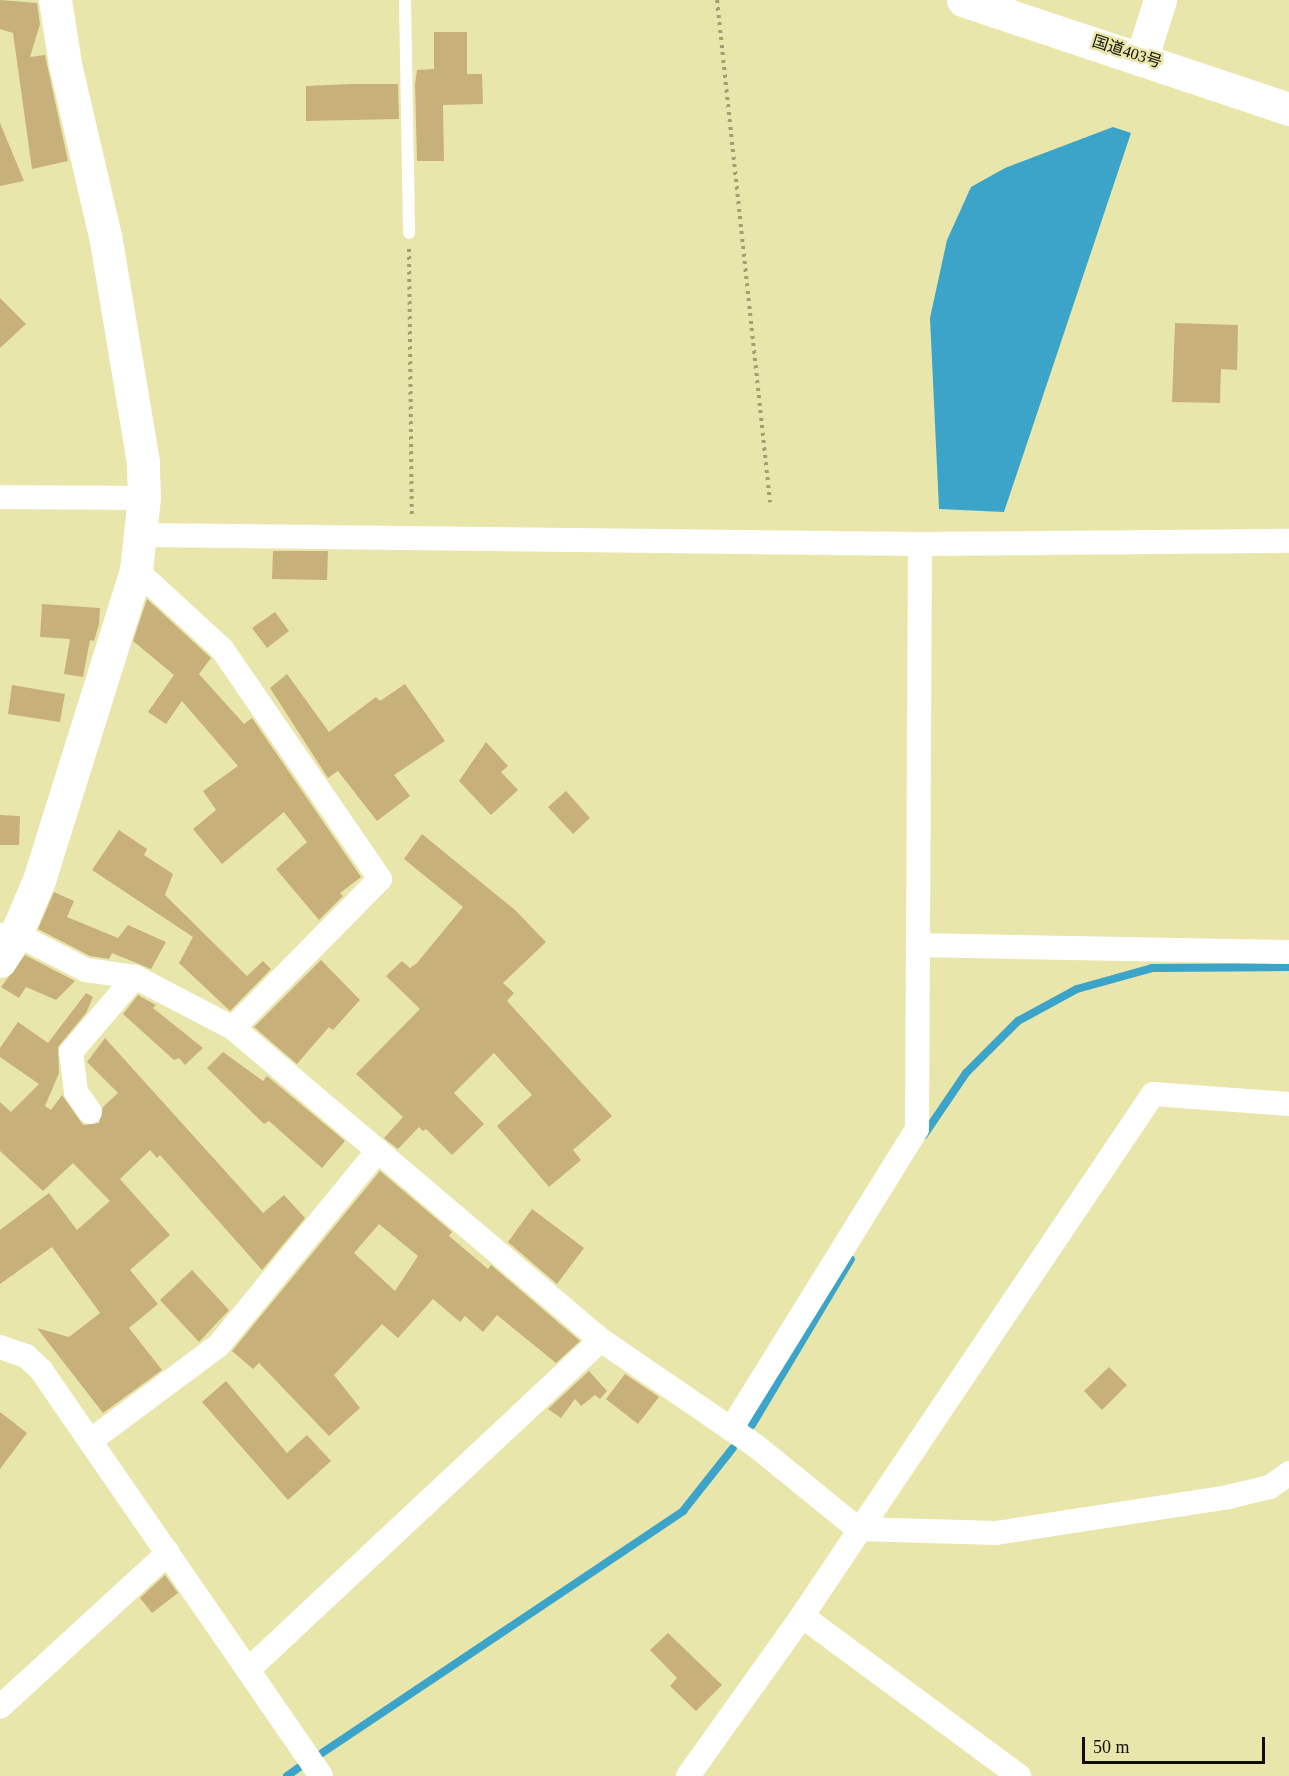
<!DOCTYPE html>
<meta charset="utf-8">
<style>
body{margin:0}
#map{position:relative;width:1289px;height:1776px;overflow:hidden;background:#e9e6ac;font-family:"Times New Roman","Noto Sans JP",serif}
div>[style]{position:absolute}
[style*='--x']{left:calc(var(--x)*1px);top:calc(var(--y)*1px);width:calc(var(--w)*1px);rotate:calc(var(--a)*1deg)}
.water>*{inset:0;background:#3ca4c9}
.stream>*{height:8px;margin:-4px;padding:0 4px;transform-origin:4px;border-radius:4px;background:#3ca4c9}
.building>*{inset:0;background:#c8b07b}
.path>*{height:4px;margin-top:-2px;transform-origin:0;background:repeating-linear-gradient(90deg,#a29f74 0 3px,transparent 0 7.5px)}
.lane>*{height:12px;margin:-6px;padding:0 6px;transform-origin:6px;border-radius:6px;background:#fff}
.street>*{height:24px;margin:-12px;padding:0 12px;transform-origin:12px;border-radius:12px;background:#fff}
.secondary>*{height:33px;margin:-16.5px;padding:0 16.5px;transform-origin:16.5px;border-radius:16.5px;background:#fff}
.highway>*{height:33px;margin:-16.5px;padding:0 16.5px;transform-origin:16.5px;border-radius:16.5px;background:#fff}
span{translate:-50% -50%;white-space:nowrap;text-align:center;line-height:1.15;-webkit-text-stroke:5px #e9e6ac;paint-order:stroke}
.street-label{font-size:16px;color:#0f0e00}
.scale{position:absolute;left:1082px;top:1737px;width:183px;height:27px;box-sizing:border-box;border:3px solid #0f0e00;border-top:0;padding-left:8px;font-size:18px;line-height:21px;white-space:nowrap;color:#0f0e00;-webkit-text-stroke:4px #e9e6ac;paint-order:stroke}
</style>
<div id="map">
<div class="water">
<i style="clip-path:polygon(1113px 127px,1131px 133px,1004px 512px,939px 509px,930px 318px,947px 240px,971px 187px,1005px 168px)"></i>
</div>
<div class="stream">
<i style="--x:924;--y:1135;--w:75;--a:-55.9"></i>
<i style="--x:966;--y:1073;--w:74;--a:-45"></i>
<i style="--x:1018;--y:1021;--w:67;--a:-28.5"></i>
<i style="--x:1077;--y:989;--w:78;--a:-15.6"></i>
<i style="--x:1152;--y:968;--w:137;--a:-0.4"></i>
<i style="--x:752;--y:1425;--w:193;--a:-59.2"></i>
<i style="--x:322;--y:1753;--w:435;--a:-33.8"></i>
<i style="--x:683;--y:1511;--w:80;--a:-51.6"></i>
<i style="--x:287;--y:1776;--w:16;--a:-35"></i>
</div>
<div class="building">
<i style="clip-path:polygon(0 0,37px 3px,40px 24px,30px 57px,45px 55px,68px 161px,32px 169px,13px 33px,0 29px)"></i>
<i style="clip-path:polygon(434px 32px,467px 32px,467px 74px,482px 74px,483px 104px,443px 105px,444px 161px,417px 161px,415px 84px,417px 70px,434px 69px)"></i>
<i style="clip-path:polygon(353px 84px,398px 84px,399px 119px,306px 121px,306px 86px)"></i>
<i style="clip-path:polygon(0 123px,24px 181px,0 186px)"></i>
<i style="clip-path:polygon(0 298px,26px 324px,0 348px)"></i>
<i style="clip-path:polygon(1175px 323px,1238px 325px,1237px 370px,1221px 369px,1220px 403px,1172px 402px)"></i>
<i style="clip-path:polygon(273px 551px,328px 551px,327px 580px,272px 579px)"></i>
<i style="clip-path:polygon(147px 599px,211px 658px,199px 674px,244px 724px,252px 718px,361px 877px,340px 893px,343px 896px,319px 920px,276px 869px,307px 842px,284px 812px,222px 864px,193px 829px,216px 810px,203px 791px,238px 766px,182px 701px,166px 724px,148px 712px,174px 675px,133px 641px)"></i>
<i style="clip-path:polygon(42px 604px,100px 608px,99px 624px,94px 641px,90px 640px,83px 677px,64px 674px,70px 639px,40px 637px)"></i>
<i style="clip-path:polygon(275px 612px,289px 631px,267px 648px,252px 628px)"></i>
<i style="clip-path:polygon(287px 674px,329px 732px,376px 697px,380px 701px,405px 684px,445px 741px,394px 775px,410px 796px,377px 821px,338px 771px,328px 778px,270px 688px)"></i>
<i style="clip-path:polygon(12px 685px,65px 694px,60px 722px,8px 714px)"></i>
<i style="clip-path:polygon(486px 742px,508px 766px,501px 772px,518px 790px,491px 815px,459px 781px)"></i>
<i style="clip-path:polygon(566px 791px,590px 818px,573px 834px,548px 807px)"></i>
<i style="clip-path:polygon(0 815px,20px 816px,19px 845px,0 845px)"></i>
<i style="clip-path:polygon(119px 830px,147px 849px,144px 855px,173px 874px,165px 895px,247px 976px,263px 961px,271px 969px,230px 1011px,179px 963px,193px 937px,92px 870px)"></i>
<i style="clip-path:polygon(422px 834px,515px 910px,546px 942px,503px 983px,514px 993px,507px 1001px,612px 1116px,573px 1150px,581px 1160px,549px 1187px,497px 1126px,532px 1095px,494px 1053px,454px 1093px,484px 1124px,452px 1155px,426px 1129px,423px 1131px,419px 1127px,398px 1149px,384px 1138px,403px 1117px,356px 1074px,420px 1009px,386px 976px,402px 961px,410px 968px,417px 963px,463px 907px,404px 859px)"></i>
<i style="clip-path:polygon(54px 892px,74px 901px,67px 917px,118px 938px,128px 925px,166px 942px,151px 969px,112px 953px,109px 959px,90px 956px,38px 929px)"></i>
<i style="clip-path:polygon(25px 955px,75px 981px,56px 1000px,26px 987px,19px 998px,1px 987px)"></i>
<i style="clip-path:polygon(321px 960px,360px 1000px,333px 1030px,329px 1027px,297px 1064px,254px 1027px)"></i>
<i style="clip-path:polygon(86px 993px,93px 997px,86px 1013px,58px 1047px,59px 1073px,45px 1106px,51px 1110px,62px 1095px,83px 1125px,99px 1123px,103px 1107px,118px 1093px,87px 1062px,105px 1038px,263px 1213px,284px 1195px,305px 1218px,262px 1270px,160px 1155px,157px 1158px,150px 1150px,120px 1179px,170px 1235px,130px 1270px,158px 1304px,129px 1328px,162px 1370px,103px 1413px,37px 1328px,69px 1337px,100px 1313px,52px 1247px,0 1284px,0 1230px,49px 1193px,77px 1230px,110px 1201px,73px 1163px,43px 1191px,0 1151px,0 1102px,11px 1112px,39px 1084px,0 1057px,0 1048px,18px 1022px,48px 1043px)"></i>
<i style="clip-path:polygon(138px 995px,156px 1005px,153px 1008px,203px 1048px,185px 1065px,179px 1058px,174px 1060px,123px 1014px)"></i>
<i style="clip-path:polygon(223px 1052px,263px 1081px,267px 1076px,345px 1141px,322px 1168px,269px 1121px,264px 1124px,207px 1068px)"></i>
<i style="clip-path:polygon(evenodd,380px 1171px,452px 1232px,449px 1236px,488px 1269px,491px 1265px,580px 1341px,556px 1363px,497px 1315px,483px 1332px,465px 1316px,460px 1322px,433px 1299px,398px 1338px,382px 1324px,334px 1375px,360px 1408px,329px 1436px,259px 1363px,253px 1369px,232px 1351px,380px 1171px,379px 1224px,418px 1256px,395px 1291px,354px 1253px,379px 1224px)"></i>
<i style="clip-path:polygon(532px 1209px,584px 1248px,557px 1284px,508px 1242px)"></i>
<i style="clip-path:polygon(192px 1270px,229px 1310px,199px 1342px,160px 1300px)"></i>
<i style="clip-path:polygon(1109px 1367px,1127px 1385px,1102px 1410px,1084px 1391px)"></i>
<i style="clip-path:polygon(589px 1371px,607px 1391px,600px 1399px,595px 1395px,581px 1406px,575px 1399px,561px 1418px,548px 1409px)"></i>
<i style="clip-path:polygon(625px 1374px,659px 1397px,638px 1424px,606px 1399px)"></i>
<i style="clip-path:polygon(226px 1381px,287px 1453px,307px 1435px,331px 1461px,288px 1500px,202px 1402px)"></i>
<i style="clip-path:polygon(0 1412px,27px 1433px,0 1469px)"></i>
<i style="clip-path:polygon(165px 1575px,178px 1593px,152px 1613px,140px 1598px)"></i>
<i style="clip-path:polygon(668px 1633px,722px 1685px,696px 1711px,670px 1686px,677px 1678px,650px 1650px)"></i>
</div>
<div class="path">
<i style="--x:717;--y:0;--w:505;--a:83.97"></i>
<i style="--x:409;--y:249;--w:266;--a:89.4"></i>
</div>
<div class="lane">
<i style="--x:405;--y:0;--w:233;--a:89"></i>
</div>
<div class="street">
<i style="--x:0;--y:497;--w:144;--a:0.4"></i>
<i style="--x:139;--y:535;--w:781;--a:0.66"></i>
<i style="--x:920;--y:544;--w:585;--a:90.29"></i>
<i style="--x:917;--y:1129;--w:353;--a:121.8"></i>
<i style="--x:920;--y:544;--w:369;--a:-0.5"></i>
<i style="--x:136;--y:570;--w:117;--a:42.6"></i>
<i style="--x:222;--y:649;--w:279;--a:55.5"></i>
<i style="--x:380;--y:879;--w:209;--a:134.6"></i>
<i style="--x:0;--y:935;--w:16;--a:-4"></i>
<i style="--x:16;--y:934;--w:79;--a:27.2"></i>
<i style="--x:86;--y:970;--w:49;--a:8.1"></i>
<i style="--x:135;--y:977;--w:110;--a:27.5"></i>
<i style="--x:233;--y:1028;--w:482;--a:40.3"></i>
<i style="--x:601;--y:1340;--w:188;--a:34.4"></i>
<i style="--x:756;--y:1446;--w:132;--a:39.1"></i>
<i style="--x:858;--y:1529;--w:138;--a:1.7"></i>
<i style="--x:996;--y:1533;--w:235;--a:-8.8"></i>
<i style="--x:1228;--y:1497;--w:43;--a:-13.4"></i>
<i style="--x:1270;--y:1487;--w:24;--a:-36"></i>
<i style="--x:918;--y:945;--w:371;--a:1.1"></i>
<i style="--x:90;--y:1112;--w:24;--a:-125"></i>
<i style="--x:76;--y:1092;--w:40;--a:-97.1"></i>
<i style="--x:71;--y:1052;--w:99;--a:-49.5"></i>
<i style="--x:0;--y:1347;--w:28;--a:19"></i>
<i style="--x:26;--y:1356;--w:21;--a:43"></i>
<i style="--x:41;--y:1370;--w:493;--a:55.4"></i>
<i style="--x:90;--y:1441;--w:159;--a:-36.6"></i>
<i style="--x:218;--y:1346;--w:251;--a:-50.7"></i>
<i style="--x:802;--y:1616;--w:270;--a:36.4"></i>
<i style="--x:248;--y:1670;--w:483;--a:-43.1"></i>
<i style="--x:0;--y:1707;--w:228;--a:-42.5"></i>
<i style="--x:688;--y:1776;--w:196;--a:-54.5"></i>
<i style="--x:802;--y:1616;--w:629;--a:-56.08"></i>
<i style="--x:1153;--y:1094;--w:136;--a:4.2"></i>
</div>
<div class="secondary">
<i style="--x:1142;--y:57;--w:60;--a:-72.5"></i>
<i style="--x:0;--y:961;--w:31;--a:-59"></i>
<i style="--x:16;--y:934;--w:59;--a:-66.9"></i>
<i style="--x:39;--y:880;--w:325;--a:-72.6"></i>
<i style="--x:136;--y:570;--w:72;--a:-83.7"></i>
<i style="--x:144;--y:498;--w:36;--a:-92"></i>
<i style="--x:143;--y:462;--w:229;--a:-99.5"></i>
<i style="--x:105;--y:236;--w:177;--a:-103.1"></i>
<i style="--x:65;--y:64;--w:65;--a:-98.9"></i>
</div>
<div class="highway">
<i style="--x:963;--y:0;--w:344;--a:18.5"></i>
</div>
<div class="street-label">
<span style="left:1127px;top:52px;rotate:18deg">国道403号</span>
</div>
<div class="scale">50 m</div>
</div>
